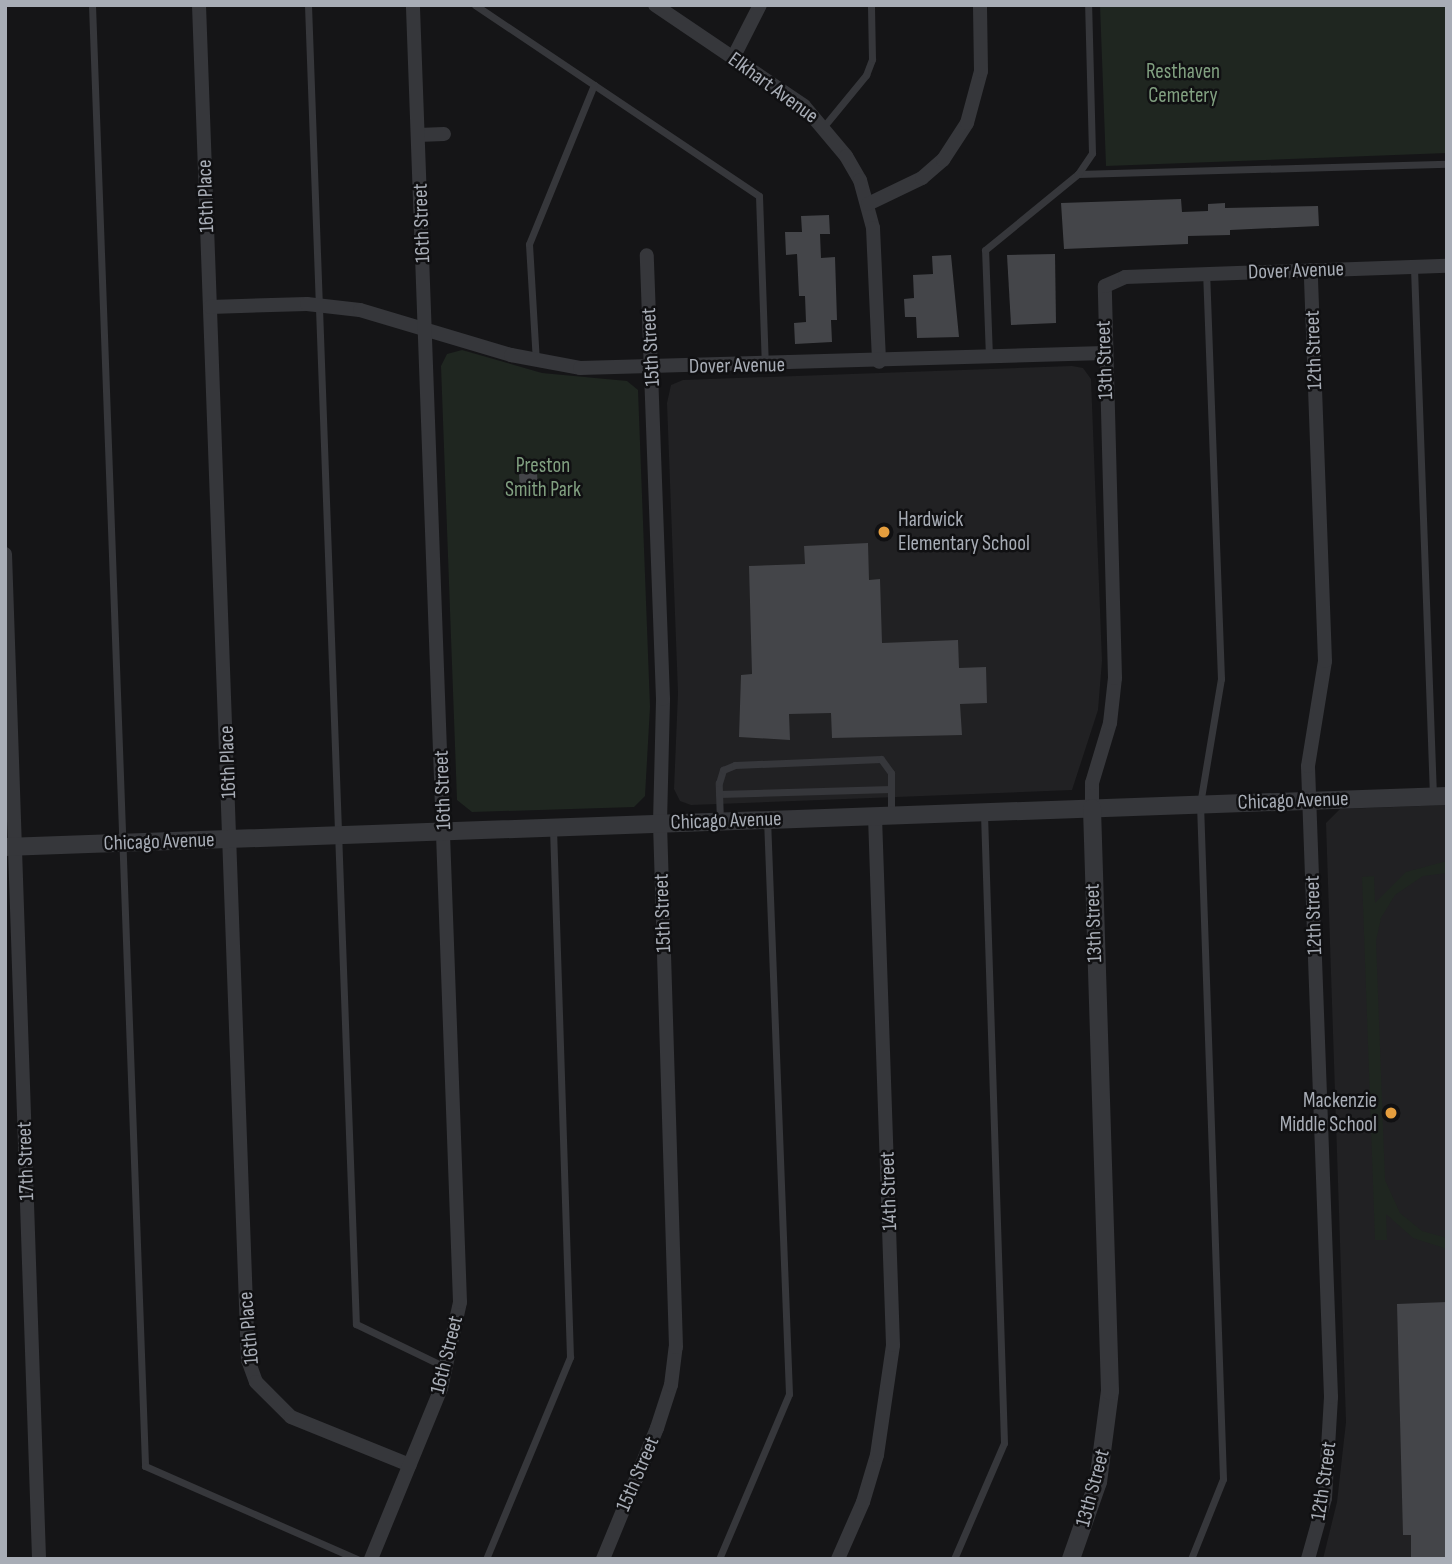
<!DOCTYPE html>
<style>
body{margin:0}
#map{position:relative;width:1452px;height:1564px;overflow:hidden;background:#151517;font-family:"Sofia Sans Condensed",sans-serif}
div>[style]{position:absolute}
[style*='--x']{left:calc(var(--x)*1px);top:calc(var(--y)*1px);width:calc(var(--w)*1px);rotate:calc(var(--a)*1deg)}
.built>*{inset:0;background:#212123}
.green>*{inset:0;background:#1f2620}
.building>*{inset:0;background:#444549}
.service>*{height:7px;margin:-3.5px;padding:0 3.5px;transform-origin:3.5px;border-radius:3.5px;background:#36373b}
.minor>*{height:14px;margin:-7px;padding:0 7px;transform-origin:7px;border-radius:7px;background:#36373b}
.tertiary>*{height:18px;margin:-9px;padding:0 9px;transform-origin:9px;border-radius:9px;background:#36373b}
.dots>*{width:19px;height:19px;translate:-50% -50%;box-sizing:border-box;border:4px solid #101012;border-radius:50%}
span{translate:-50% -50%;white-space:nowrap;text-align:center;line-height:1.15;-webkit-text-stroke:5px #101012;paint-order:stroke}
.park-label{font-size:21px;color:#81a080}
.street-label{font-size:21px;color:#a8adb6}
.poi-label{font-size:21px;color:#a8adb6}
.left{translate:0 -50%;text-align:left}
.right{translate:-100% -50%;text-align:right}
.frame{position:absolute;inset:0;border:7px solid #a8adb6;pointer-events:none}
</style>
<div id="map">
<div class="built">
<i style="clip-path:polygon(1072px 366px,1083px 368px,1091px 379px,1102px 661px,1098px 710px,1072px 790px,691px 805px,680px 801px,674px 789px,678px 693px,667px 403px,671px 385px,683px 380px)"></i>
<i style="clip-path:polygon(1447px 805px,1447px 1559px,1323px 1559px,1337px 1502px,1346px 1422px,1326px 823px,1340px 809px)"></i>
</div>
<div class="green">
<i style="clip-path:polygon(1100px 5px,1447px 5px,1447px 153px,1106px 166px)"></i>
<i style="clip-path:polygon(462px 350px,542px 373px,627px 381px,638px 390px,650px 707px,645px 796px,634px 807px,472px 812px,457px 800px,441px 366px,447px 354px)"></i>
<i style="clip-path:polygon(1447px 861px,1447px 873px,1423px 876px,1395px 895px,1381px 918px,1376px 941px,1385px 1180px,1400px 1213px,1422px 1231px,1447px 1238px,1447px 1249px,1413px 1238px,1386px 1214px,1387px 1240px,1375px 1240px,1362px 877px,1374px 876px,1375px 903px,1406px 872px)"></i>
</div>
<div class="building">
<i style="clip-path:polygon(1181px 199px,1182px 212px,1208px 211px,1208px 204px,1225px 203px,1225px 208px,1318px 206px,1319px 226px,1230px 230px,1230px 235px,1188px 236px,1188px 244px,1064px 249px,1061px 203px)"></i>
<i style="clip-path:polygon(829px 215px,830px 234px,820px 234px,821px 258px,835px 257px,837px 320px,831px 320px,832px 342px,795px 344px,794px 323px,806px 322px,805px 296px,799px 296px,797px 254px,786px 255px,785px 232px,802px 232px,801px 216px)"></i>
<i style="clip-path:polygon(1055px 254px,1056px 323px,1011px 325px,1007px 255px)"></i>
<i style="clip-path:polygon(951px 255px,959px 337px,917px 338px,916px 317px,905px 317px,904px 299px,914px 298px,913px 275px,933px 274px,932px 256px)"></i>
<i style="clip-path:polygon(537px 473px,538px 490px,520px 490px,519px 474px)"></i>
<i style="clip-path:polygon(868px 543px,869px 580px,880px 579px,882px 643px,958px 640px,959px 668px,986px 667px,987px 703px,960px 704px,962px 735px,832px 738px,831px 713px,789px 714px,790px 740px,739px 737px,741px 675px,752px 674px,749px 566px,805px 564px,804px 546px)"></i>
<i style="clip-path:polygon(1447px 1302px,1447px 1559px,1411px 1559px,1411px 1535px,1403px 1535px,1397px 1304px)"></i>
</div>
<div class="service">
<i style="--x:92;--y:5;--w:1462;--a:87.92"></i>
<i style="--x:145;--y:1466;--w:232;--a:23.7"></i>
<i style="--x:308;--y:5;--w:1320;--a:87.92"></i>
<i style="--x:356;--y:1324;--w:101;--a:25.8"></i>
<i style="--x:475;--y:5;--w:342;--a:33.9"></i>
<i style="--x:759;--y:196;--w:168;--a:88"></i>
<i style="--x:825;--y:125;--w:65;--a:-50.6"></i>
<i style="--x:866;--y:75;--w:17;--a:-69"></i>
<i style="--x:872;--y:59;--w:54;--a:-91.1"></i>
<i style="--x:1078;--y:174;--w:369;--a:-1.6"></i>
<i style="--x:1414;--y:268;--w:527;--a:87.94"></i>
<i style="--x:989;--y:357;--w:107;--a:-92.1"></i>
<i style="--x:985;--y:250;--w:120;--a:-39.3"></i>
<i style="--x:1078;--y:174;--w:25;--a:-56"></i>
<i style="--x:1092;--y:153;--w:148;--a:-91.5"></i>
<i style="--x:536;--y:362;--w:118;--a:-93.4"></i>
<i style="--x:529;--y:244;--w:172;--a:-67.8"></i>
<i style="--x:719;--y:794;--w:172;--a:-1.7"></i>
<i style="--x:720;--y:821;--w:38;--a:-92"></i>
<i style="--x:719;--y:783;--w:14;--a:-73"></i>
<i style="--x:723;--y:770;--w:13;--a:-23"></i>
<i style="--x:735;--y:765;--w:146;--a:-2.4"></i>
<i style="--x:881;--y:759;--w:17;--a:54"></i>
<i style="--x:891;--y:773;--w:41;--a:90"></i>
<i style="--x:486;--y:1559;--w:219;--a:-67.4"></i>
<i style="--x:570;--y:1357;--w:529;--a:-91.84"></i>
<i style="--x:719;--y:1559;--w:179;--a:-67"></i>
<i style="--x:789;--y:1394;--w:574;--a:-92.19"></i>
<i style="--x:954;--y:1559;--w:126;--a:-66.7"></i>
<i style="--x:1004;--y:1443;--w:629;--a:-91.82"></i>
<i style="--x:1191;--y:1559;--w:86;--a:-68.2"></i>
<i style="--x:1223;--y:1479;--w:675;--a:-91.95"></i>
<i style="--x:1200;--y:804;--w:127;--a:-80.5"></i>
<i style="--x:1221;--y:679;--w:404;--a:-92.1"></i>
</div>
<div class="minor">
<i style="--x:199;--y:5;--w:1356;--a:87.93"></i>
<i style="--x:248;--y:1360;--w:23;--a:70"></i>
<i style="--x:256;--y:1382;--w:49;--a:45"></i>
<i style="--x:291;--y:1417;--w:128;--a:22"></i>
<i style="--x:655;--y:5;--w:180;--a:34.1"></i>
<i style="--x:804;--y:106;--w:65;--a:50"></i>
<i style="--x:846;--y:156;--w:28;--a:60"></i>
<i style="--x:860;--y:180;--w:50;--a:74.8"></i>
<i style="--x:873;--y:228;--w:134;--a:87.4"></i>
<i style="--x:733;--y:58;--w:59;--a:-63"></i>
<i style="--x:418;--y:135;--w:26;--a:-2"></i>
<i style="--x:868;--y:204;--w:60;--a:-25.7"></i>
<i style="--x:922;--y:178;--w:28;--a:-41"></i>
<i style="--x:943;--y:160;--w:44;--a:-57"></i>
<i style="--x:967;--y:123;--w:54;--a:-74.9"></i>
<i style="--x:981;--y:71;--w:66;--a:-90.9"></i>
<i style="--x:210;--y:307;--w:97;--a:-1.8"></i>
<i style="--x:307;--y:304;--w:53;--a:6.5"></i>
<i style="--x:360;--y:310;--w:158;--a:16.6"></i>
<i style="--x:511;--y:355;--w:70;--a:10.7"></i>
<i style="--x:580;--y:368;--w:525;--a:-1.64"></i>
<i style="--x:5;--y:554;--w:1006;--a:88.06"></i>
<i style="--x:1092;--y:808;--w:25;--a:-90"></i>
<i style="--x:1092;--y:783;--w:63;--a:-73.3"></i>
<i style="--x:1110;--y:723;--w:45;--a:-83.7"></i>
<i style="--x:1115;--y:678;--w:392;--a:-91.5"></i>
<i style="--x:1105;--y:286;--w:22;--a:-24"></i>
<i style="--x:1125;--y:277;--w:322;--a:-2"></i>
<i style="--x:371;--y:1559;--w:185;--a:-67.7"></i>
<i style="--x:441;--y:1388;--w:88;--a:-77.5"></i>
<i style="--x:460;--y:1302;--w:1298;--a:-92.08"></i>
<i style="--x:603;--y:1559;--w:142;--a:-67.6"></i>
<i style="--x:657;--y:1428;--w:45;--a:-72"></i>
<i style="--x:671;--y:1385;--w:38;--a:-83"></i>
<i style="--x:676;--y:1347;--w:524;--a:-91.75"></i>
<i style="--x:660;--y:823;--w:124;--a:-88.6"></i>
<i style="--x:663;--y:699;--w:444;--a:-92.1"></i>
<i style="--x:838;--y:1559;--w:62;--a:-66.3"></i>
<i style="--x:863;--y:1502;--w:49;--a:-73.4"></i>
<i style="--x:877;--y:1455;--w:111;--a:-81.7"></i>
<i style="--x:893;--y:1345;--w:529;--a:-91.95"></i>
<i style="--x:1308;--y:1559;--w:63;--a:-74.4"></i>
<i style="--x:1325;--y:1498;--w:101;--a:-86.6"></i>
<i style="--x:1331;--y:1397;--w:631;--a:-92.09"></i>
<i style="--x:1308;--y:766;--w:106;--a:-80.8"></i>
<i style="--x:1325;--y:661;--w:391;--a:-92.1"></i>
</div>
<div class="tertiary">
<i style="--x:5;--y:847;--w:1443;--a:-2.03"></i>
<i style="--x:1071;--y:1559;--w:82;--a:-70.7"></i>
<i style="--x:1098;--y:1482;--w:92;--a:-82.5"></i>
<i style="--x:1110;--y:1391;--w:583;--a:-91.77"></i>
</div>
<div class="dots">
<i style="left:884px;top:532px;background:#e59e3e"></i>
<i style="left:1391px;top:1113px;background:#e59e3e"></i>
</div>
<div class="park-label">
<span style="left:1183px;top:84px">Resthaven<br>Cemetery</span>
<span style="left:543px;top:478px">Preston<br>Smith Park</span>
</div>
<div class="street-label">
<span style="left:773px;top:88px;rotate:36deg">Elkhart Avenue</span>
<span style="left:206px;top:196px;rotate:-92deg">16th Place</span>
<span style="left:422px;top:223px;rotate:-92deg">16th Street</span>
<span style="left:1296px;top:271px;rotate:-2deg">Dover Avenue</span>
<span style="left:651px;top:347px;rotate:-93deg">15th Street</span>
<span style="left:1314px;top:350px;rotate:-92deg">12th Street</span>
<span style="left:1105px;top:360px;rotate:-92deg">13th Street</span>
<span style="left:737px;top:366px;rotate:-1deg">Dover Avenue</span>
<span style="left:228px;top:762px;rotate:-92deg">16th Place</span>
<span style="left:443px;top:790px;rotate:-92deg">16th Street</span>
<span style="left:1293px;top:801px;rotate:-2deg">Chicago Avenue</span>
<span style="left:726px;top:821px;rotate:-2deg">Chicago Avenue</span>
<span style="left:159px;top:842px;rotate:-2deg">Chicago Avenue</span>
<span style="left:663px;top:913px;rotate:-92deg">15th Street</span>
<span style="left:1314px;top:915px;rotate:-92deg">12th Street</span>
<span style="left:1094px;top:923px;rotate:-92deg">13th Street</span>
<span style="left:26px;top:1161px;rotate:-92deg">17th Street</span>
<span style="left:889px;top:1191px;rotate:-92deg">14th Street</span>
<span style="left:249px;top:1328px;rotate:-95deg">16th Place</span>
<span style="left:447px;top:1355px;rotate:-76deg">16th Street</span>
<span style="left:638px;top:1474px;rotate:-67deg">15th Street</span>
<span style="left:1324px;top:1481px;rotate:-82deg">12th Street</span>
<span style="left:1093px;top:1488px;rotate:-75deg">13th Street</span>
</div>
<div class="poi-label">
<span class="left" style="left:898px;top:532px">Hardwick<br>Elementary School</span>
<span class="right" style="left:1377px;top:1113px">Mackenzie<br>Middle School</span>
</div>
<div class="frame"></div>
</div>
